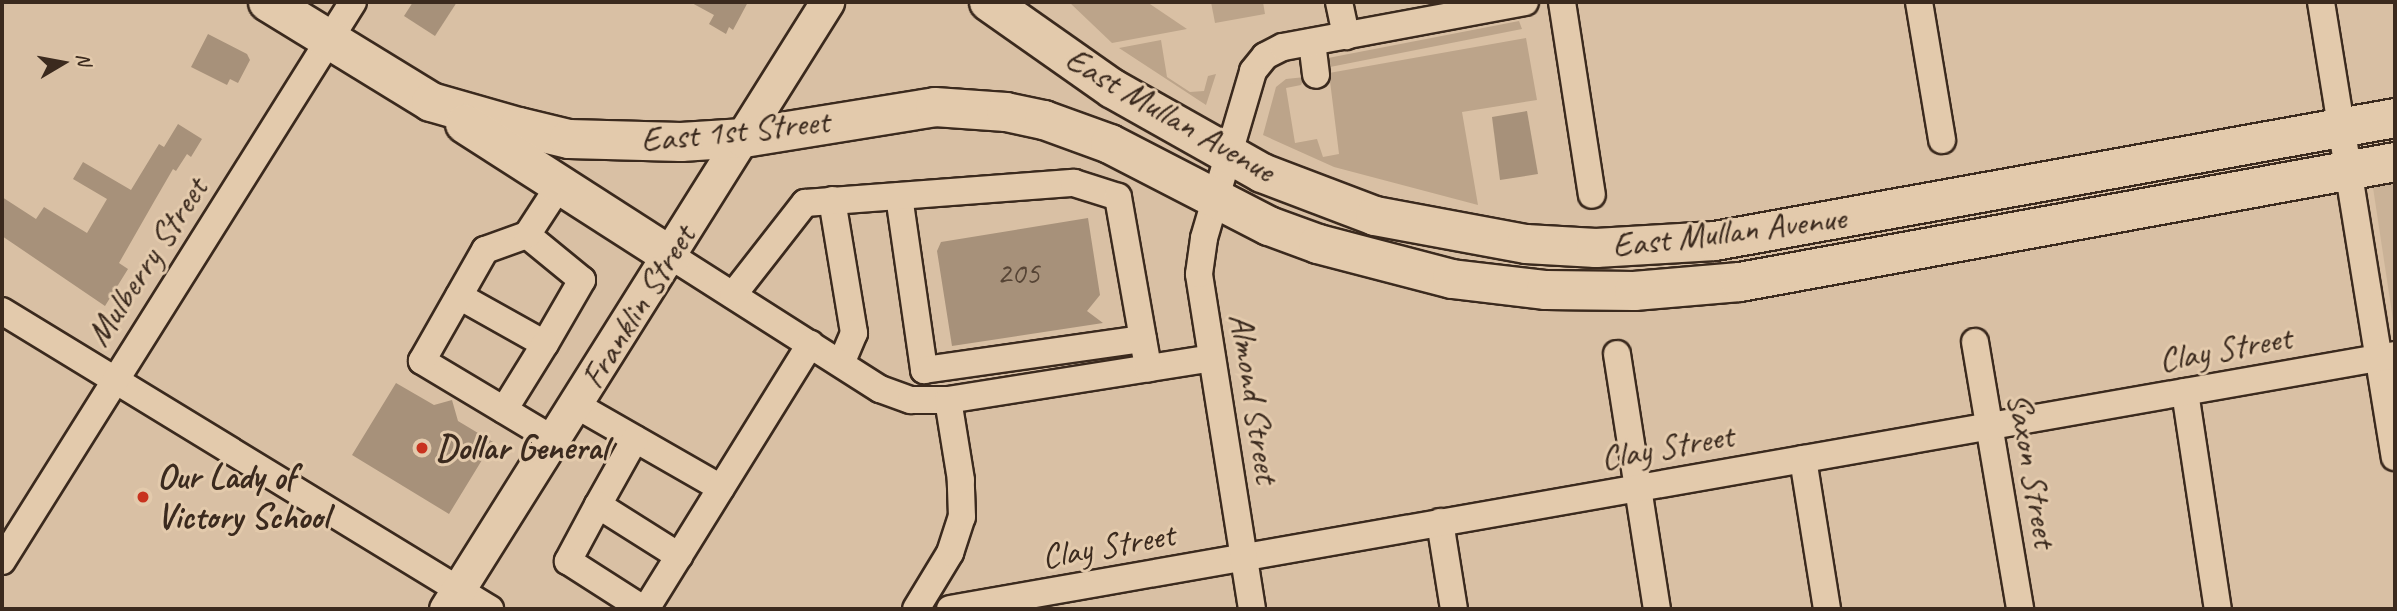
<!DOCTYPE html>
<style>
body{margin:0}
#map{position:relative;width:2397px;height:611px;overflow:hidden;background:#d9c0a4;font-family:Caveat,sans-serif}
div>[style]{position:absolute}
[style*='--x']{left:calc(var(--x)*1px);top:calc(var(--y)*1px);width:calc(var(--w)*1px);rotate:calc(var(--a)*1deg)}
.built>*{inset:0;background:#cab297}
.green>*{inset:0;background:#bca48a}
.building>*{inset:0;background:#a7917a}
.roads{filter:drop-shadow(2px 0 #3b2a1e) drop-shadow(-2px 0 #3b2a1e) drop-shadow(0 2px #3b2a1e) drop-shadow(0 -2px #3b2a1e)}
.minor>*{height:26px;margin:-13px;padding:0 13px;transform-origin:13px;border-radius:13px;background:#e3caac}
.major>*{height:33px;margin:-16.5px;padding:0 16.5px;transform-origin:16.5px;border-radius:16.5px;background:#e3caac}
.highway>*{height:38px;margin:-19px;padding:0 19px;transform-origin:19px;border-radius:19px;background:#e3caac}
.dots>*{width:19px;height:19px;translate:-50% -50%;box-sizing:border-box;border:4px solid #e3caac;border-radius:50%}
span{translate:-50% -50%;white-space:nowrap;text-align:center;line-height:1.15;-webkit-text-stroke:6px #e3caac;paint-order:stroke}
.number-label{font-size:32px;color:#564435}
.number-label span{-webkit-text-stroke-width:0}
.street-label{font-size:35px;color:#3b2a1e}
.poi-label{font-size:35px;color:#3b2a1e;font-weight:700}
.left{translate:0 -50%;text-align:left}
.frame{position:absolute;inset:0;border:4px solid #3b2a1e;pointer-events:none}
.north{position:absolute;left:28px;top:28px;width:70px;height:70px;-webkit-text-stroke:5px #e3caac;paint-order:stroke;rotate:80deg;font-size:19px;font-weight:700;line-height:28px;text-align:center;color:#3b2a1e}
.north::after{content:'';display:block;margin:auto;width:24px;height:32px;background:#3b2a1e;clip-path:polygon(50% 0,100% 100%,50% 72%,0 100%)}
</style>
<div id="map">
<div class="built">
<i style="clip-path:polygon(2395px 177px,2395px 333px,2372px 181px)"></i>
</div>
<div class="green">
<i style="clip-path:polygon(1069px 2px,1147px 2px,1187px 29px,1112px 43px)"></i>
<i style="clip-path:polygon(1211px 2px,1263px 2px,1265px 14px,1215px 23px)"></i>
<i style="clip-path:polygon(1519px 21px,1522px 29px,1330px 67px,1328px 58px)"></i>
<i style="clip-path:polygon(1526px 38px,1537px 100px,1462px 112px,1478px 205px,1334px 167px,1263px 135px,1276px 87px,1286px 79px,1305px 77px,1301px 85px,1286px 88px,1295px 143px,1317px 139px,1323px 157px,1339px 154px,1329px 73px)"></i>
<i style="clip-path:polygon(1161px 40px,1167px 77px,1190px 92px,1204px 91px,1208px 76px,1216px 74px,1206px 105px,1119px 48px)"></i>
</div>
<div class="building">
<i style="clip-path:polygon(413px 2px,457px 2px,435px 36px,404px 16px)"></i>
<i style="clip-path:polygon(690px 2px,748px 2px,733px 30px,729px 27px,726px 34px,709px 24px,714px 15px)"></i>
<i style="clip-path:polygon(208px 34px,247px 54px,250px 60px,238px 83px,230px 79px,227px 85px,191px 67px)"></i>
<i style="clip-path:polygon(1527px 111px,1538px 174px,1500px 180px,1492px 117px)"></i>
<i style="clip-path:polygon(178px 124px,202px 139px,191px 157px,187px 154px,176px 171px,173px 169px,155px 200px,119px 263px,128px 269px,105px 306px,2px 236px,2px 197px,36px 219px,44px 207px,87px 233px,107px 199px,73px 179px,83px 162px,131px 190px,159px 144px,164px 147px)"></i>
<i style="clip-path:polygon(1088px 218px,1100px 295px,1087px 311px,1103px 323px,952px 346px,937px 251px,941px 242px)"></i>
<i style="clip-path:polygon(396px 383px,434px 405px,452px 400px,458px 421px,493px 442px,449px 514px,352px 455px)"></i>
</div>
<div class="roads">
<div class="minor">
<i style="--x:1339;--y:2;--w:35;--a:78"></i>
<i style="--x:1562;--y:2;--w:195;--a:81.2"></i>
<i style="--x:1919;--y:2;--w:140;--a:80.5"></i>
<i style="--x:2321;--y:2;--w:461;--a:80.8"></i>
<i style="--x:1312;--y:42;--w:33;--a:83"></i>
<i style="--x:899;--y:196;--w:176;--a:81.8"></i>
<i style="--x:924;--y:370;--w:221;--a:-8.1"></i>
<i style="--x:832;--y:200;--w:135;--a:80.6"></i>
<i style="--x:854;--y:333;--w:33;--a:113"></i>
<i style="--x:671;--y:256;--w:248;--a:32.5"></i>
<i style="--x:880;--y:389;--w:33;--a:20"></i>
<i style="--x:911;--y:400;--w:37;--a:0"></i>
<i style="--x:948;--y:400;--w:267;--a:-9"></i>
<i style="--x:733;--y:295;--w:117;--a:-52"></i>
<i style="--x:805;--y:203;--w:270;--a:-4.3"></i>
<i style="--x:1074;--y:183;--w:46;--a:17.7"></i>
<i style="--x:1118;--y:197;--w:174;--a:80"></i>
<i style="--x:459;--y:296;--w:98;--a:29.2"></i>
<i style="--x:545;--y:344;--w:74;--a:-60"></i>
<i style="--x:582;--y:280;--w:71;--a:-140.7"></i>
<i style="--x:2;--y:311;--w:572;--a:31.41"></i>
<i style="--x:1975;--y:342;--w:271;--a:80.4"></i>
<i style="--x:1617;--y:354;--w:258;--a:81.1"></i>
<i style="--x:2185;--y:392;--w:219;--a:81.4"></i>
<i style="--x:576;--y:405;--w:167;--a:29.8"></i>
<i style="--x:504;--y:410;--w:78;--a:-58.2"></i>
<i style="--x:635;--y:439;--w:76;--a:119.3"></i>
<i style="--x:598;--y:505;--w:96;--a:32.2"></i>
<i style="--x:554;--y:440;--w:154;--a:-149.1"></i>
<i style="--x:422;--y:361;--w:128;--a:-60.4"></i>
<i style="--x:485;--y:250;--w:45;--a:-19.7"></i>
<i style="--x:527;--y:235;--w:59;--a:-56.9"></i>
<i style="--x:1803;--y:459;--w:152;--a:80.9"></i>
<i style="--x:598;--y:505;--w:64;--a:118.2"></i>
<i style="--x:568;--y:561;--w:89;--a:32.6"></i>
<i style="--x:1440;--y:522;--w:88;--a:80.9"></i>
<i style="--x:2;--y:561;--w:660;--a:-57.88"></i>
<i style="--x:646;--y:609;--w:312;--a:-58.2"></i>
<i style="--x:916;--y:609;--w:66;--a:-58.7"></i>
<i style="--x:950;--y:553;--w:38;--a:-72"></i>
<i style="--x:962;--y:517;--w:37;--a:-92"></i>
<i style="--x:961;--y:480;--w:81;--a:-99.2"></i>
<i style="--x:950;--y:609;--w:1467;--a:-9.97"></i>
<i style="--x:1252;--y:609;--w:339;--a:-99"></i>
<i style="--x:1199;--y:274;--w:36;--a:-82"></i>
<i style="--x:1204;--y:238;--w:174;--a:-73.6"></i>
<i style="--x:1253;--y:71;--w:19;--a:-51"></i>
<i style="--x:1265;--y:56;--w:20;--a:-27"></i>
<i style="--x:1283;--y:47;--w:246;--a:-10.5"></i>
</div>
<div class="major">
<i style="--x:446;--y:609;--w:717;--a:-57.88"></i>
</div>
<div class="highway">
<i style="--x:268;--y:2;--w:191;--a:31.5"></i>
<i style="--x:431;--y:102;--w:91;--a:15.9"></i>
<i style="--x:519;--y:127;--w:51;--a:13.5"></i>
<i style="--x:569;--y:139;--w:112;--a:1.5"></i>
<i style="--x:681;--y:142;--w:63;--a:-3.6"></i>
<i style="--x:744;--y:138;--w:193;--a:-9.2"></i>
<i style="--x:935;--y:107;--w:71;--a:4"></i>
<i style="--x:1006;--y:112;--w:39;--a:12"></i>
<i style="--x:1044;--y:120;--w:70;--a:20"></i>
<i style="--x:1110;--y:144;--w:179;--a:27.3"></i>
<i style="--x:1269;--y:226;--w:52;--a:20.2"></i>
<i style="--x:1318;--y:244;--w:138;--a:14.6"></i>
<i style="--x:1452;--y:279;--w:95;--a:6.7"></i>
<i style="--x:1546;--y:290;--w:88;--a:0.7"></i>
<i style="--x:1634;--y:291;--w:106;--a:-4.9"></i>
<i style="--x:1740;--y:282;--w:666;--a:-10.38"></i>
<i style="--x:989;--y:2;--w:151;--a:35.1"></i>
<i style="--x:1113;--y:89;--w:171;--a:29.4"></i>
<i style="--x:1262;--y:173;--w:121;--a:20.8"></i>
<i style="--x:1375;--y:216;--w:154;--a:10.5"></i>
<i style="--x:1526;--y:244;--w:70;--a:3.3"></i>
<i style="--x:1596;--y:248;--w:119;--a:-3.4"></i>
<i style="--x:1715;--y:241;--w:691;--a:-10.25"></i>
<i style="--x:465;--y:124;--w:245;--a:32.7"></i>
</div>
</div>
<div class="dots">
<i style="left:422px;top:448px;background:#c8321e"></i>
<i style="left:143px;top:497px;background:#c8321e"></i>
</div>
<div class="number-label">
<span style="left:1018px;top:273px">205</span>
</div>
<div class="street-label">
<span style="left:1170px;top:115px;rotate:30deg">East Mullan Avenue</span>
<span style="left:735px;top:131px;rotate:-6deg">East 1st Street</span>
<span style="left:1729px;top:232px;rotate:-7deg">East Mullan Avenue</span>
<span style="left:147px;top:262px;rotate:-57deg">Mulberry Street</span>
<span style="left:638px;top:307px;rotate:-58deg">Franklin Street</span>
<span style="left:2225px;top:349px;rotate:-10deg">Clay Street</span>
<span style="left:1254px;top:398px;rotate:81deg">Almond Street</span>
<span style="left:1667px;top:447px;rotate:-10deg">Clay Street</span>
<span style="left:2032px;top:470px;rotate:80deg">Saxon Street</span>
<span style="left:1108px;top:546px;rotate:-10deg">Clay Street</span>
</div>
<div class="poi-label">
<span class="left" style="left:436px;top:448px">Dollar General</span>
<span class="left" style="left:157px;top:497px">Our Lady of<br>Victory School</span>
</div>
<div class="frame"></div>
<div class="north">N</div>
</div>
